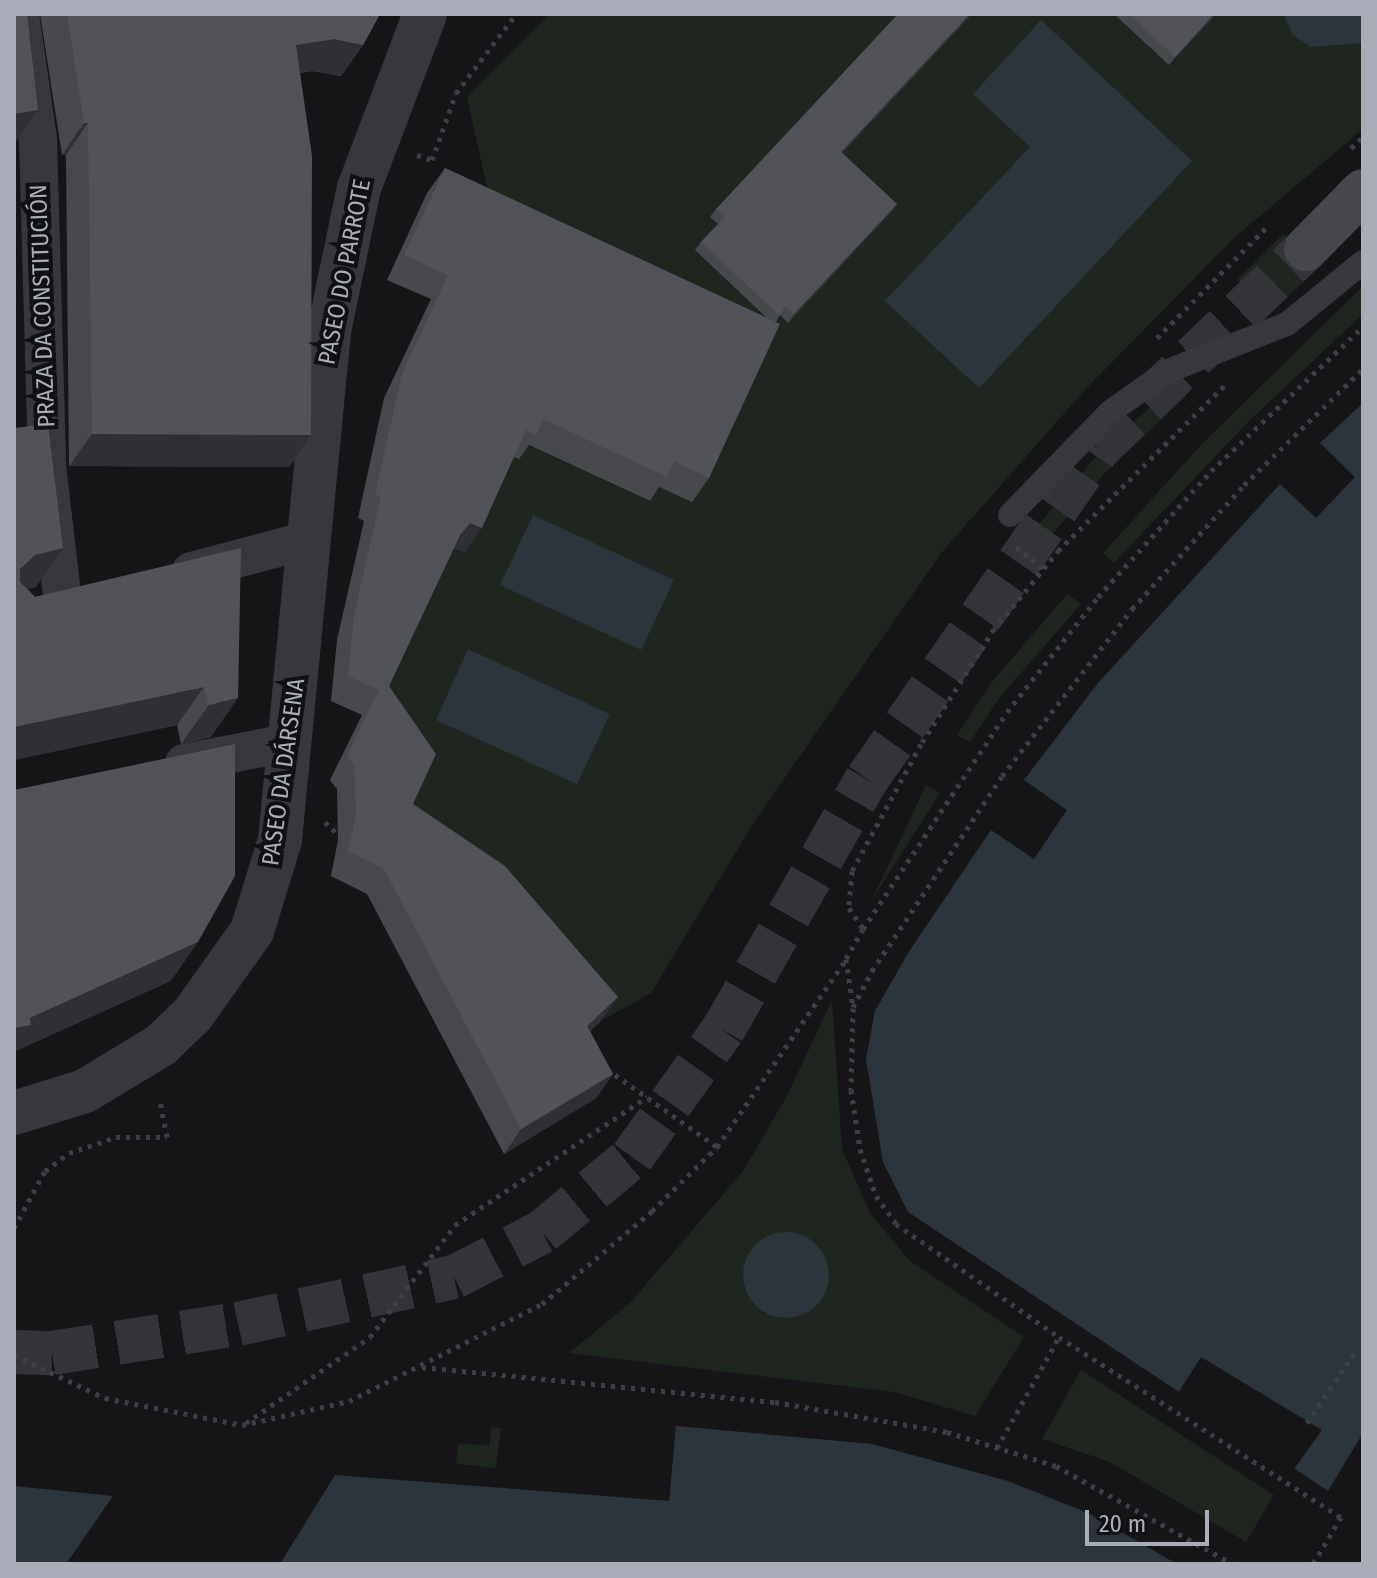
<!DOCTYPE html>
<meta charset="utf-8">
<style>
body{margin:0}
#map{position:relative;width:1377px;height:1578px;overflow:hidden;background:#161618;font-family:"Fira Sans Condensed",sans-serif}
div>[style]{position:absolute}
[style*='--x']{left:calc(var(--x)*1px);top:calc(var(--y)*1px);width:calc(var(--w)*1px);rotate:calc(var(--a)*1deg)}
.green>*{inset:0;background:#1e261f}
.water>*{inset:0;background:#2c353c}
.round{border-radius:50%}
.pier>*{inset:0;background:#161618}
.secondary-tunnel>*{height:44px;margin-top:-22px;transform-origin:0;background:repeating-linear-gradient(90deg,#333438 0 44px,transparent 0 66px)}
.path>*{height:5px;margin-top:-2.5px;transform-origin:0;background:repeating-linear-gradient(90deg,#3d3f44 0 4px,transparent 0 10px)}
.service>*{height:24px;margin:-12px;padding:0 12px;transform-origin:12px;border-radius:12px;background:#37383d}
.pedestrian>*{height:38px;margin:-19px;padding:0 19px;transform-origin:19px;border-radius:19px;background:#37383d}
.minor>*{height:44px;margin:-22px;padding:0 22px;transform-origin:22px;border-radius:22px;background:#37383d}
.secondary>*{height:44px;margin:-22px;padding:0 22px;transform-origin:22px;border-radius:22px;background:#45474d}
.wall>*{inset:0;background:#47494d}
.shaded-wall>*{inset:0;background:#2f3033}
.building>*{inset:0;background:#525359}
span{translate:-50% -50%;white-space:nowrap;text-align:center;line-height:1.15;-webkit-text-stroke:8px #111113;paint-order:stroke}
.street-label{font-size:24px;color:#a8adb8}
.frame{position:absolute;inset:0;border:16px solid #a8adb8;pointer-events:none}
.scale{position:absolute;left:1085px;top:1510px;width:124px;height:36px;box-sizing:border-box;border:4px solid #a8adb8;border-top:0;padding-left:10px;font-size:24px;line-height:28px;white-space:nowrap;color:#a8adb8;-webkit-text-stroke:6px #111113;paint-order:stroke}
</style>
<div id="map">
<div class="green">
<i style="clip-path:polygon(550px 14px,1363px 14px,1363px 129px,1234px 238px,1083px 392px,942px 552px,754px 822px,651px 993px,601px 1021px,553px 970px,396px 828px,379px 695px,453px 547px,465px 552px,508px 454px,526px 444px,649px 501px,495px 224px,467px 97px)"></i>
<i style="clip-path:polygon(1283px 234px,1320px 266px,1270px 313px,1237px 280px)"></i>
<i style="clip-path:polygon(1363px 286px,1363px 314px,1249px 421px,1114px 563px,1103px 553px,1201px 445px)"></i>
<i style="clip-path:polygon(1174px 385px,1186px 396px,1106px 472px,1043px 545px,1030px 535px,1094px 459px)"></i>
<i style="clip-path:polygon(1067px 594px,1081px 604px,1000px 697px,970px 742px,957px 735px,992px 682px)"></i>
<i style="clip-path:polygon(926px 785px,940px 793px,872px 900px)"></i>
<i style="clip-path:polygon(evenodd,832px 1000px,842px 1149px,870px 1213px,910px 1261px,1024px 1337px,975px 1416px,894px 1392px,569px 1353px,631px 1302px,743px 1171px,787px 1096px,832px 1000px,787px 1232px,823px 1254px,828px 1267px,824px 1294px,805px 1314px,791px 1318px,764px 1313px,753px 1303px,744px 1263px,761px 1241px,787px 1232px)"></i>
<i style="clip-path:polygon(1081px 1370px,1274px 1495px,1246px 1542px,1110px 1462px,1042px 1439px)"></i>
<i style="clip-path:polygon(491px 1427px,501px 1428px,496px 1468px,456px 1464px,458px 1443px,489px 1446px)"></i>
</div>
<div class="water">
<i style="clip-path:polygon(1284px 14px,1363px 14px,1363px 43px,1311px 47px,1292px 34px)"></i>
<i style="clip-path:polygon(1041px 20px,1192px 161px,979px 388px,885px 301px,1030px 147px,973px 94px)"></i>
<i style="clip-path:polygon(1363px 403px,1363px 1433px,1328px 1491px,908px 1212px,883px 1162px,866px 1059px,875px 1011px,908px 953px,991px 830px,1034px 859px,1067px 810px,1024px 780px,1098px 683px,1280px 484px,1316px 518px,1355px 477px,1320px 443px)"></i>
<i style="clip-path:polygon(533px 515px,674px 580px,641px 650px,500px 585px)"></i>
<i style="clip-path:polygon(468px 649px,610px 714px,577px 784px,436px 720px)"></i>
<i class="round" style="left:743px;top:1232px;width:86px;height:86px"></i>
<i style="clip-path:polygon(676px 1426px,872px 1444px,1008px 1481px,1088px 1513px,1177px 1564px,280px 1564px,335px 1475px,669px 1501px)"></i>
<i style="clip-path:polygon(14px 1486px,113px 1496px,66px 1564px,14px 1564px)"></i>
</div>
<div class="pier">
<i style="clip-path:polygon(1201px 1357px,1322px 1430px,1294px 1469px,1178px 1393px)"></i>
</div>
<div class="secondary-tunnel">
<i style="--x:14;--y:1352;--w:38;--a:2"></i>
<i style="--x:52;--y:1353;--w:188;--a:-8.9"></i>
<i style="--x:238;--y:1324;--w:221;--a:-12.3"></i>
<i style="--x:454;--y:1277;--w:99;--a:-27.1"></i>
<i style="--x:542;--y:1232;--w:117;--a:-39.8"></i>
<i style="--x:632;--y:1157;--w:156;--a:-54.4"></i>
<i style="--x:723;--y:1030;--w:289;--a:-60.2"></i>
<i style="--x:867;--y:779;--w:403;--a:-55"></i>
<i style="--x:1098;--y:449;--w:289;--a:-43.9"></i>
</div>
<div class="path">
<i style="--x:1351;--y:148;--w:16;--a:-43"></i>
<i style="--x:417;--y:155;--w:16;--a:18"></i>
<i style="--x:432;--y:160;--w:71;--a:-70.3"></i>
<i style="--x:456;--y:93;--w:99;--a:-52.8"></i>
<i style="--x:1157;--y:338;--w:158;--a:-45.3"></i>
<i style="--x:1224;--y:386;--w:233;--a:135.2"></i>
<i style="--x:1059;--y:550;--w:102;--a:129.4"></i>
<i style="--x:994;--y:629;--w:136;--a:122.4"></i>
<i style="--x:921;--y:744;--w:145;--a:118.5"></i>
<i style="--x:852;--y:871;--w:37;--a:95"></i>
<i style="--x:849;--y:908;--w:25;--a:56"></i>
<i style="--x:863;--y:929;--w:34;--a:120"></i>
<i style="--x:846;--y:959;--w:49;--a:81.9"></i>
<i style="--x:853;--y:1008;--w:82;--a:91.4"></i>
<i style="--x:851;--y:1090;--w:60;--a:81.3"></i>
<i style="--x:860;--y:1149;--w:50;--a:71.2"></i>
<i style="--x:876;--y:1196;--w:34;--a:54"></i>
<i style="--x:896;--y:1224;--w:198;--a:34.7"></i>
<i style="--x:1059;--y:1337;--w:335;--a:32.6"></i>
<i style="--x:1341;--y:1517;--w:55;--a:120.8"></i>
<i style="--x:1016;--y:547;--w:36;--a:38"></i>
<i style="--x:325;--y:822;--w:22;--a:43"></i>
<i style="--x:863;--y:929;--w:260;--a:-56.4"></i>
<i style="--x:1007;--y:712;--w:147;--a:-51.6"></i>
<i style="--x:1098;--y:597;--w:169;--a:-48.1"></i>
<i style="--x:1211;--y:471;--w:209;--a:-43.5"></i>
<i style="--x:853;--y:1007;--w:41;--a:-62.2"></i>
<i style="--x:872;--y:971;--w:234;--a:-56.3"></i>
<i style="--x:1002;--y:776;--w:212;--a:-52.1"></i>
<i style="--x:1132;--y:609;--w:167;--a:-47.9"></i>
<i style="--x:1244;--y:485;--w:166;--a:-44.3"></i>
<i style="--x:607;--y:1069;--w:135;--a:35.3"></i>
<i style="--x:14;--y:1228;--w:65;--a:-61.5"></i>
<i style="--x:45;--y:1171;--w:30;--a:-37"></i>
<i style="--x:69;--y:1153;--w:50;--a:-18.8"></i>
<i style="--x:116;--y:1137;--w:51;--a:0"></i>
<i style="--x:167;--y:1137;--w:37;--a:-101"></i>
<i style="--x:14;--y:1355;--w:101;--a:25.3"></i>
<i style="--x:105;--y:1398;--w:140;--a:11.1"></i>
<i style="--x:242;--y:1425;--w:110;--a:-12.6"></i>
<i style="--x:349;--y:1401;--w:216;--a:-26.7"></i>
<i style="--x:542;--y:1304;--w:144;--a:-40.2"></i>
<i style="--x:652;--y:1211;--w:91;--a:-44.6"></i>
<i style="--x:717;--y:1147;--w:228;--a:-55.5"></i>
<i style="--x:422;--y:1367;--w:355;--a:5.7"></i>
<i style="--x:775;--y:1402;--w:175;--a:9.9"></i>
<i style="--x:947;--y:1432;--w:114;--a:17.3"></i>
<i style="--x:1056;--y:1466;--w:202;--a:29"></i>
<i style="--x:246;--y:1423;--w:151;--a:-34.7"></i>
<i style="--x:370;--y:1337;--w:141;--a:-52.8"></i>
<i style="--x:455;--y:1225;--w:231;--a:-33.7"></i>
<i style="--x:1307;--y:1423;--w:84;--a:-56.1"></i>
<i style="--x:997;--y:1448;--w:127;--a:-60.8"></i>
</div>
<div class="service">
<i style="--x:1010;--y:515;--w:144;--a:-45.8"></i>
<i style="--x:1110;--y:412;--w:71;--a:-35.3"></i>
<i style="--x:1168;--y:371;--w:128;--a:-21.6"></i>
<i style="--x:1287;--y:324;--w:98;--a:-39.2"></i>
</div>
<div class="pedestrian">
<i style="--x:20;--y:14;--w:126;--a:81.8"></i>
<i style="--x:38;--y:139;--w:326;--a:88.4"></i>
<i style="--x:47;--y:465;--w:139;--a:83.4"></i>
<i style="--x:191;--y:571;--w:121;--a:-14.8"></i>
<i style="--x:184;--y:763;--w:110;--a:-11"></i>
</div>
<div class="minor">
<i style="--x:14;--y:1113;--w:74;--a:-17.2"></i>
<i style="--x:85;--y:1091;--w:89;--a:-31.2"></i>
<i style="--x:161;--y:1045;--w:45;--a:-44.1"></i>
<i style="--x:193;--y:1014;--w:102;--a:-54.6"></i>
<i style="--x:252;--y:931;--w:95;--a:-72.9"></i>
<i style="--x:280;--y:840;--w:511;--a:-84.5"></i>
<i style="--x:329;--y:331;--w:146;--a:-78.2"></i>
<i style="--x:359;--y:188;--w:186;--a:-69.2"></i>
</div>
<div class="secondary">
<i style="--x:1306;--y:249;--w:81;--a:-45.5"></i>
</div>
<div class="wall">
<i style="clip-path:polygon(40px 14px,380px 14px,363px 45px,341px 76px,312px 71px,300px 73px,311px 435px,289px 467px,69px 466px,66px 155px,62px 155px)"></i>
<i style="clip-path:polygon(972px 14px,842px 153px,897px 204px,891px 212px,788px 323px,780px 315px,776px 322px,709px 478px,692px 502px,659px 487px,650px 501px,529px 445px,519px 459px,514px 457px,465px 552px,454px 548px,389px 686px,413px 804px,601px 1021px,590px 1031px,613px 1074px,596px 1098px,504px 1154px,367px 894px,331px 876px,338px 840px,337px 789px,330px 780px,362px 715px,331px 701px,337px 640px,364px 521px,358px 518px,384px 398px,431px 299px,387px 280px,427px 193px,445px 168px,767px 318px,695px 250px,701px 242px,718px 224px,710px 217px,716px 209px)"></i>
<i style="clip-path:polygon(1114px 14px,1216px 14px,1169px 65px)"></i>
<i style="clip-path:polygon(14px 428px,36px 587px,27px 589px,35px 597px,241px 548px,211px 737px,181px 744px,177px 725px,14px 760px)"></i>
</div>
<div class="shaded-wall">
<i style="clip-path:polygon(970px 14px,972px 14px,835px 160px,841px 152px)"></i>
<i style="clip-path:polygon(1214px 14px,1216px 14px,1169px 65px,1175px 57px)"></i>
<i style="clip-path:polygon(334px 39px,363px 45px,341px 76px,312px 71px,273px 77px,296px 45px)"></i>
<i style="clip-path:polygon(38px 110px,16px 142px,14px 143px,14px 114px)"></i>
<i style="clip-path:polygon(84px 123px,88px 123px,66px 155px,62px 155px)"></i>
<i style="clip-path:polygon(897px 204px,891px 212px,788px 323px,794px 314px)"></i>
<i style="clip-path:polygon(92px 434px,311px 435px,289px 467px,69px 466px)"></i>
<i style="clip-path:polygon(470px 523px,482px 528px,465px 552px,453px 547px,460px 535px)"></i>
<i style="clip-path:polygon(63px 548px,36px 587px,14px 592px,20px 569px,35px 555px)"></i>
<i style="clip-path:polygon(204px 687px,177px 725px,14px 760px,14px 727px)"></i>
<i style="clip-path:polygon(238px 698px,211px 737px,181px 744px,209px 705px)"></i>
<i style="clip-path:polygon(198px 942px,171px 981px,14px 1052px,14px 1028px,30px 1018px)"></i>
<i style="clip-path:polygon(618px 997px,601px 1021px,570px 1050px,587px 1026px)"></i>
<i style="clip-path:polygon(613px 1074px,596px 1098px,504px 1154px,521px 1129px)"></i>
</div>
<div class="building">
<i style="clip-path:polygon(14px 14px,27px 14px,38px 110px,14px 114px)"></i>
<i style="clip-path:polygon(67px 14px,380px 14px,363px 45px,334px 39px,296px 45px,312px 156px,311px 435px,92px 434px,88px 123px,84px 123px)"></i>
<i style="clip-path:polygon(898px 14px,970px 14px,841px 152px,897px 204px,794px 314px,785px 306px,780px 316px,701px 242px,725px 217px,716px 209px)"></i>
<i style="clip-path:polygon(1129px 14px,1214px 14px,1175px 57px)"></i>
<i style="clip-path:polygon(445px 168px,780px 324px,709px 478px,674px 461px,667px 477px,543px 419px,536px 435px,526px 430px,482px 528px,470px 523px,460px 535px,389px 686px,436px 754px,413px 804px,505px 866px,618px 997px,587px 1026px,613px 1074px,521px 1129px,384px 869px,348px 851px,356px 815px,354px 764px,347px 756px,379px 690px,348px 676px,354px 615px,381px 496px,375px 494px,402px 374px,448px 275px,404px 255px)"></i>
<i style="clip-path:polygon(48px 424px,63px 548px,35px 555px,20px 569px,20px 582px,35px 597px,241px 548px,238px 698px,209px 705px,204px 687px,14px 727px,14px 428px)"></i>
<i style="clip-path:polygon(235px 744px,235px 876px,198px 942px,30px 1018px,31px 1025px,14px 1028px,14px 790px)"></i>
</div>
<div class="street-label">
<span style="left:345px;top:272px;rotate:-79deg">PASEO DO PARROTE</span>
<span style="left:43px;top:306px;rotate:-92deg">PRAZA DA CONSTITUCIÓN</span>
<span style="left:284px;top:772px;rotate:-82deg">PASEO DA DÁRSENA</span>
</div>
<div class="frame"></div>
<div class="scale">20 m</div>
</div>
